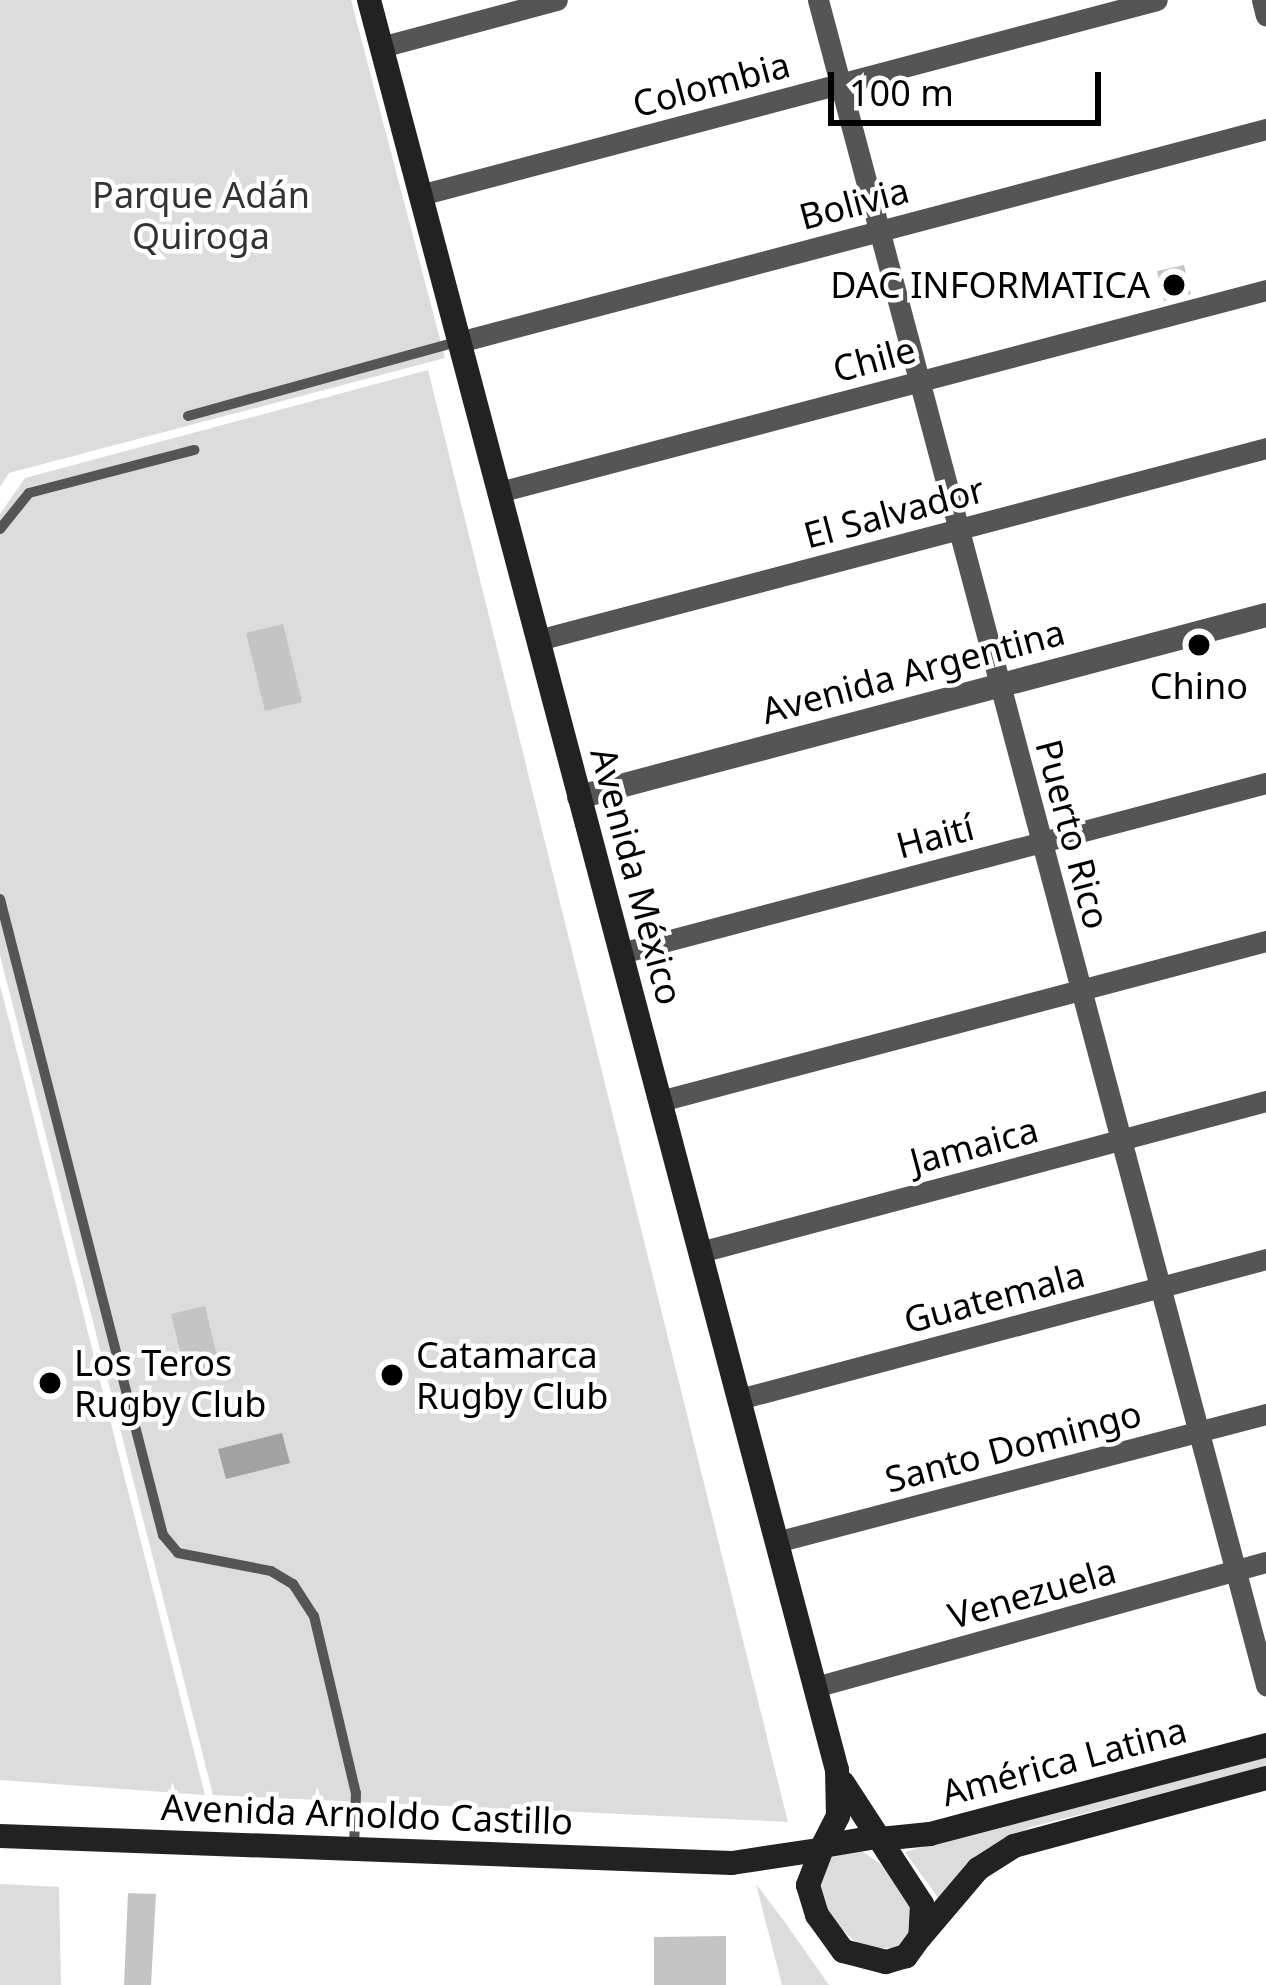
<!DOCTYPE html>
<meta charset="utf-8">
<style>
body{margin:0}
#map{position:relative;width:1266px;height:1985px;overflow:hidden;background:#fff;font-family:"Noto Sans",sans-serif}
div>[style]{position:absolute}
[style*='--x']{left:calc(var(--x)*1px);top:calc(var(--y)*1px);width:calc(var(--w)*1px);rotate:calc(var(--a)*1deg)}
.green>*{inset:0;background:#dcdcdc}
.water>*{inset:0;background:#a3a3a3}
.building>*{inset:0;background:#c4c4c4}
.service>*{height:10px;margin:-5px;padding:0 5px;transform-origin:5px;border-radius:5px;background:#555}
.minor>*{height:21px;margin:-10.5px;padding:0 10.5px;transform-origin:10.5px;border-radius:10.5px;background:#555}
.tertiary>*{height:24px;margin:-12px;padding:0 12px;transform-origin:12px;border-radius:12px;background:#555}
.secondary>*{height:24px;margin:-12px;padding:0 12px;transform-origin:12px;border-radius:12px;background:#222}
.dots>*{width:33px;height:33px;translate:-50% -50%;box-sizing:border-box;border:6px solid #fff;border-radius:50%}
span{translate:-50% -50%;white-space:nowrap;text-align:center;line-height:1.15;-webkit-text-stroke:9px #fff;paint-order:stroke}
.street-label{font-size:36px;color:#000}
.park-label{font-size:36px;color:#333}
.poi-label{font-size:36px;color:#000}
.right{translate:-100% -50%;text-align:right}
.left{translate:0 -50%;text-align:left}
.scale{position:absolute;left:828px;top:72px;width:273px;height:54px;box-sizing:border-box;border:6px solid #000;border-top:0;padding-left:15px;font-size:36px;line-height:42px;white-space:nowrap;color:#000;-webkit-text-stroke:9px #fff;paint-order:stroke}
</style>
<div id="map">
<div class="green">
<i style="clip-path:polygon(0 0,351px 0,445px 358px,9px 473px,0 487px)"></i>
<i style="clip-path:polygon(428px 370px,788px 1822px,213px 1795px,0 955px,0 514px,25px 478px)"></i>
<i style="clip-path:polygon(0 985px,205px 1795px,0 1780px)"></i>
<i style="clip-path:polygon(1266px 1754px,1266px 1767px,1031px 1827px,982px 1853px,939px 1899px,905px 1852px)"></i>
<i style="clip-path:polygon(859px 1849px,895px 1874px,912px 1906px,909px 1937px,897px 1948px,863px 1948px,831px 1920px,817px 1884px,832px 1854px)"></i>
<i style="clip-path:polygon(0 1884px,59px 1887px,61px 1985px,0 1985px)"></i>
<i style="clip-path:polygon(756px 1884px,784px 1921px,829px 1985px,782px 1985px)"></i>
</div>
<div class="water">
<i style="clip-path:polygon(282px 1433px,290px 1463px,226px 1479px,218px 1449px)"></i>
</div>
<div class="building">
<i style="clip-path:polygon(1184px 265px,1191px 294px,1164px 301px,1157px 271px)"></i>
<i style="clip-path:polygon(283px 624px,302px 702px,265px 711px,246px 633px)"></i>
<i style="clip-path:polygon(205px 1306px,220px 1368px,186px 1376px,171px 1314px)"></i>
<i style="clip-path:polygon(128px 1893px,156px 1894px,151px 1985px,124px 1985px)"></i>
<i style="clip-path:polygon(726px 1936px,726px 1985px,654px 1985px,654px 1937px)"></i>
</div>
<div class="service">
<i style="--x:188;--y:416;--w:279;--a:-15.4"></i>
<i style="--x:0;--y:529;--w:46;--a:-51.1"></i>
<i style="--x:29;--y:493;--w:171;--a:-14.6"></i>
<i style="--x:0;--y:899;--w:657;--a:75.63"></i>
<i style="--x:163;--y:1535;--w:23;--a:50"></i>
<i style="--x:178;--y:1553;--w:95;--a:11"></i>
<i style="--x:271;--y:1571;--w:26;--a:31"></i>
<i style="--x:293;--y:1584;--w:38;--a:57"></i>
<i style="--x:314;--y:1616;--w:182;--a:76.7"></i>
<i style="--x:356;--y:1793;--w:54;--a:92.1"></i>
</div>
<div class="minor">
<i style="--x:818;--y:0;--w:1744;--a:75.11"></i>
<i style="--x:1262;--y:0;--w:16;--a:76"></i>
<i style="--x:381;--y:47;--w:182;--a:-15"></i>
<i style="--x:420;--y:195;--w:762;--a:-14.82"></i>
<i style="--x:459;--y:342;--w:835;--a:-14.79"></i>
<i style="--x:499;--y:492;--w:793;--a:-14.75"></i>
<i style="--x:538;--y:640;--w:753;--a:-14.77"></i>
<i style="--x:621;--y:953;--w:667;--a:-14.77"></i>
<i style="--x:660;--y:1101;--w:627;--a:-14.79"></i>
<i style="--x:700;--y:1252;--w:586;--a:-14.94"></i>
<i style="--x:739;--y:1399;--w:545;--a:-14.88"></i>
<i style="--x:776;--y:1542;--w:506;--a:-14.64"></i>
<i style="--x:815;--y:1687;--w:468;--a:-15.5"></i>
</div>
<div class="tertiary">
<i style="--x:579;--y:797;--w:711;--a:-14.84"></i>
</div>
<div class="secondary">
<i style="--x:369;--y:0;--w:1831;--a:75.19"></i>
<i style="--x:837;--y:1770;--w:46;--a:88.8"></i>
<i style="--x:838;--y:1816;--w:34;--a:117"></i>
<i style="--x:843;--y:1783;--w:145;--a:56.9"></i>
<i style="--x:922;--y:1904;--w:33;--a:93"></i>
<i style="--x:920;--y:1937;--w:24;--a:126"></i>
<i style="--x:906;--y:1956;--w:21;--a:163"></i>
<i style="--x:886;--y:1962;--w:44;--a:-165.7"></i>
<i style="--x:843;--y:1951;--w:44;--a:-125.8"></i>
<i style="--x:817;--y:1915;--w:31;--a:-107"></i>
<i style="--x:808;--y:1885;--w:42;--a:-69"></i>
<i style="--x:823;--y:1846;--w:54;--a:-9.6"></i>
<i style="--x:0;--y:1836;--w:732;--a:2.11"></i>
<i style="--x:732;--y:1863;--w:87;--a:-8.6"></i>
<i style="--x:880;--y:1839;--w:50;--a:-5.7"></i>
<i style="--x:930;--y:1834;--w:348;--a:-14.8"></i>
<i style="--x:922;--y:1935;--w:87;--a:-49.7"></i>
<i style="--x:978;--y:1869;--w:43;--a:-32.6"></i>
<i style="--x:1014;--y:1846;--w:261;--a:-15.1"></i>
</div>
<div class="dots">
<i style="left:1174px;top:285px;background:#000"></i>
<i style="left:1199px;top:645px;background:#000"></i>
<i style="left:392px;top:1375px;background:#000"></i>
<i style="left:50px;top:1383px;background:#000"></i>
</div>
<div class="street-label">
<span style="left:711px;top:84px;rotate:-15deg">Colombia</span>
<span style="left:854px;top:203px;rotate:-15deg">Bolivia</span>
<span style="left:874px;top:359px;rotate:-15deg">Chile</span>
<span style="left:894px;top:512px;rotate:-15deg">El Salvador</span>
<span style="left:913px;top:671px;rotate:-15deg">Avenida Argentina</span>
<span style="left:1073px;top:834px;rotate:75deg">Puerto Rico</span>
<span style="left:935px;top:836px;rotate:-15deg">Haití</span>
<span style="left:637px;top:876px;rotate:75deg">Avenida México</span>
<span style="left:974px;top:1145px;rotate:-15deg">Jamaica</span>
<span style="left:994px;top:1297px;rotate:-15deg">Guatemala</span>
<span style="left:1013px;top:1446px;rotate:-15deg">Santo Domingo</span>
<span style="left:1032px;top:1593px;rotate:-16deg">Venezuela</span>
<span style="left:1064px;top:1761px;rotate:-15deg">América Latina</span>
<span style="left:367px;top:1814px;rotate:2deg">Avenida Arnoldo Castillo</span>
</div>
<div class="park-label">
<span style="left:201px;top:215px">Parque Adán<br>Quiroga</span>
</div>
<div class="poi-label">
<span class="right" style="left:1150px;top:285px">DAC INFORMATICA</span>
<span style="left:1199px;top:686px">Chino</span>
<span class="left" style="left:416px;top:1375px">Catamarca<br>Rugby Club</span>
<span class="left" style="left:74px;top:1383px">Los Teros<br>Rugby Club</span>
</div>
<div class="scale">100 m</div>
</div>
